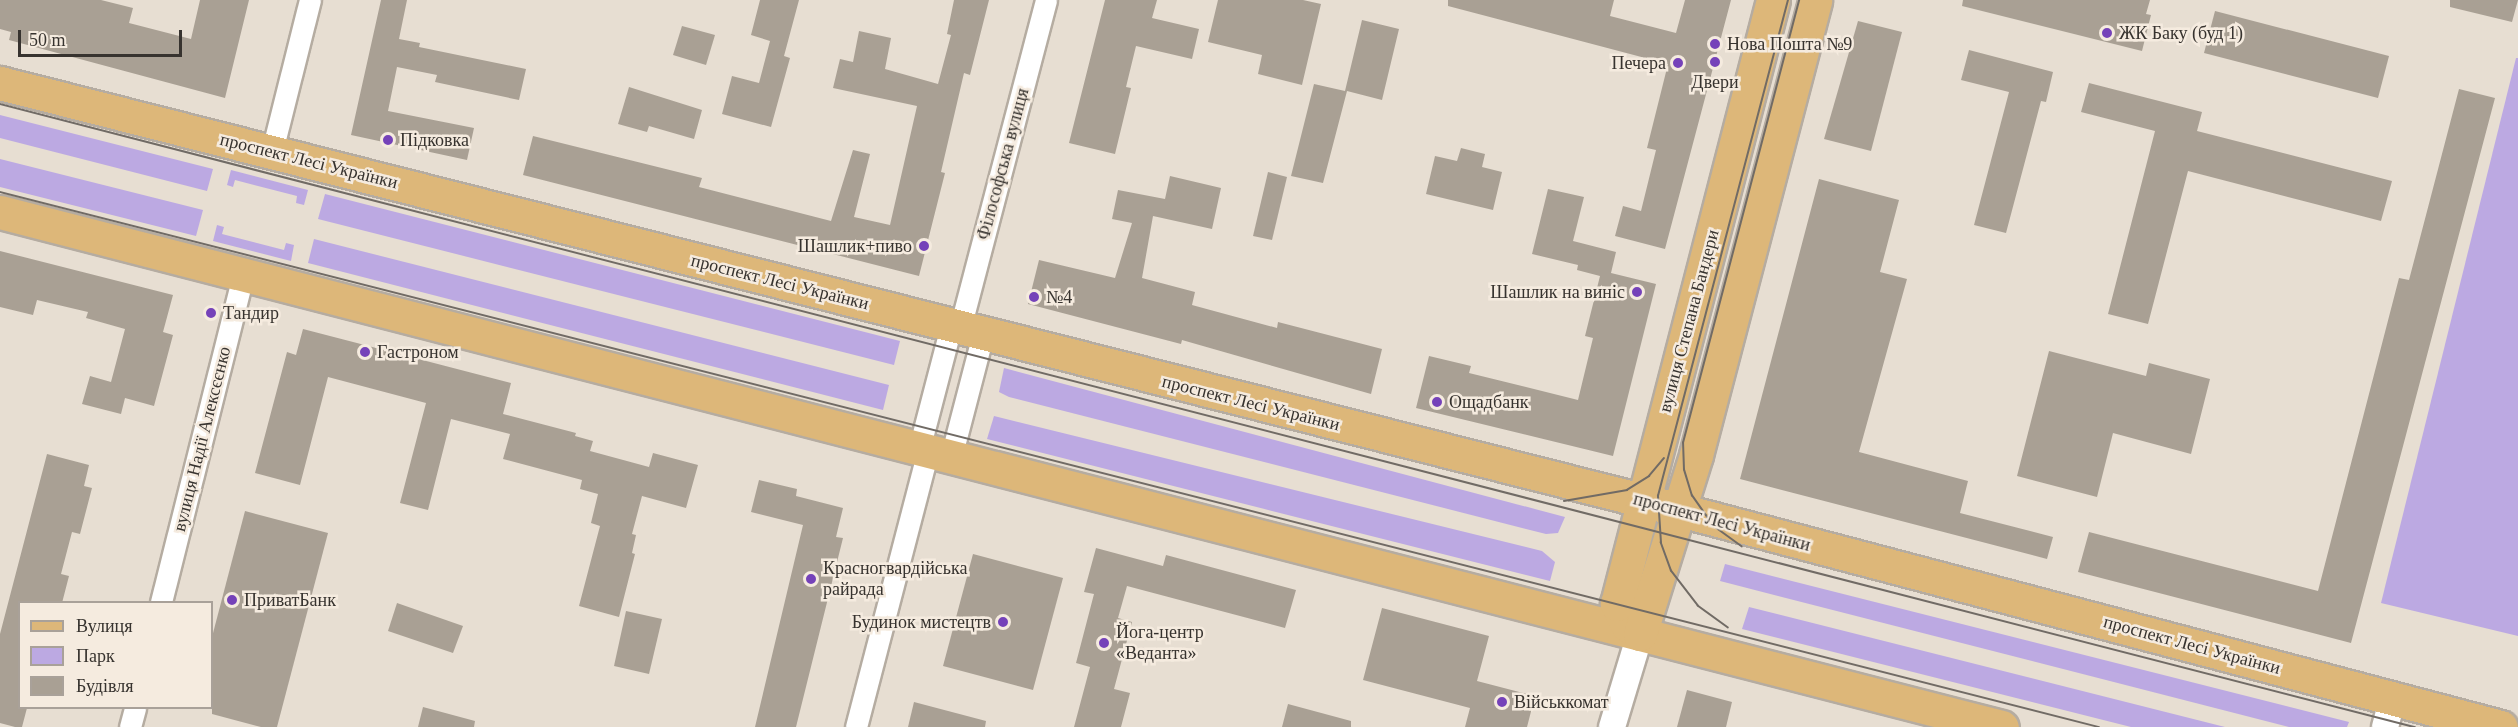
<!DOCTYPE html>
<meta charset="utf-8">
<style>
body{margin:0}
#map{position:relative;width:2518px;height:727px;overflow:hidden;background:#e7ded2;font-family:"Times New Roman",serif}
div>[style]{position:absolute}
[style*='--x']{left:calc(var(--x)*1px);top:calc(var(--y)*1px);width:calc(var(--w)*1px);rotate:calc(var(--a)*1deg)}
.green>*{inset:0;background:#bca9e2}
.building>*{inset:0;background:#a9a094}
.roads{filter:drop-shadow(2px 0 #b5aca1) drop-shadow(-2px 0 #b5aca1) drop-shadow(0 2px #b5aca1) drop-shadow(0 -2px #b5aca1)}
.minor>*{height:21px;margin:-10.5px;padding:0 10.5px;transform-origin:10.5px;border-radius:10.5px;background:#fff}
.tertiary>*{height:26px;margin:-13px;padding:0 13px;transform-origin:13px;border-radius:13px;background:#fff}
.primary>*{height:33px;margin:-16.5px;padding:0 16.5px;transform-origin:16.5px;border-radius:16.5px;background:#ddb779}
.tram>*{height:1.5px;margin:-0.75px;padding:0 0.75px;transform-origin:0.75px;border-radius:0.75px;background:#716b65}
.dots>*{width:16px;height:16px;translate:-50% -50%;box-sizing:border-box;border:3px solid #f5ebdf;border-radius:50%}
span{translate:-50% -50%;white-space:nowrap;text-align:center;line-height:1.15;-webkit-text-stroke:5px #f5ebdf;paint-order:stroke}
.poi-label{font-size:18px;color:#37332f}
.left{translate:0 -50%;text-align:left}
.right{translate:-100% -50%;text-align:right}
.street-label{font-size:18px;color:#37332f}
.legend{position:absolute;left:18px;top:601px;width:195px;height:108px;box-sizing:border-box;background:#f5ebdf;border:2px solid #a9a199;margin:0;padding:8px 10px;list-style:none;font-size:18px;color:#37332f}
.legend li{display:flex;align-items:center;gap:12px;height:30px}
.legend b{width:30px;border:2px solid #a9a199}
.scale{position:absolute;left:18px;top:30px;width:164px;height:27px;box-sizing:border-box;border:3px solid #37332f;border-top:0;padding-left:8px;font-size:18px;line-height:21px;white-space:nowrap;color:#37332f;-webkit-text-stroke:4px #f5ebdf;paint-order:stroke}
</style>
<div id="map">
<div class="green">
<i style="clip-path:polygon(2516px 58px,2518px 58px,2518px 636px,2381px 603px)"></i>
<i style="clip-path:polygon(0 115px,213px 169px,207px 191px,0 138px)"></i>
<i style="clip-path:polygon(0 159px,203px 210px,196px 236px,0 187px)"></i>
<i style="clip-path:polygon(231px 170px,308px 190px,304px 205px,296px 203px,297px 196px,235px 180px,233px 187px,227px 185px)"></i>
<i style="clip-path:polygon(325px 194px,900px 341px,894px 365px,318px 219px)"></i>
<i style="clip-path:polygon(217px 225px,224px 227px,222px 234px,284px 250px,286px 243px,294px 245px,291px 261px,213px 241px)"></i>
<i style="clip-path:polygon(314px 239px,889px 385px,883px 410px,308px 263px)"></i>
<i style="clip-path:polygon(1004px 368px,1565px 517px,1558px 533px,1546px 534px,1009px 397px,999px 392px)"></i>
<i style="clip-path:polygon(994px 416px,1542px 551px,1555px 562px,1550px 581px,987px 439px)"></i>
<i style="clip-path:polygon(1725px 564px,2349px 722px,2347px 727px,2289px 727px,1720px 581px)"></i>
<i style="clip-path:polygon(1749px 607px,2225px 727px,2131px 727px,1742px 629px)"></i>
</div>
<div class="building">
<i style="clip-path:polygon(0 0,101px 0,133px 8px,129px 23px,191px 39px,200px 0,249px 0,225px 98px,9px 40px,11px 32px,0 29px)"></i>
<i style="clip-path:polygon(381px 0,407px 0,399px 39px,420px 43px,419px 47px,526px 69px,519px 100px,435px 82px,437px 75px,397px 67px,388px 111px,474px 128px,467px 160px,351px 135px)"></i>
<i style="clip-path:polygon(760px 0,799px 0,784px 56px,790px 58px,771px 127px,722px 114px,732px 76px,759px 83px,770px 41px,751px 35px)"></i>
<i style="clip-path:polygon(954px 0,989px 0,970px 75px,964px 73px,941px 172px,945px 173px,919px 276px,523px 175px,533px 136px,702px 178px,699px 187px,831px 221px,853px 150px,870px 154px,854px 217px,890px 225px,917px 106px,833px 88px,840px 59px,853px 62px,859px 31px,891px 38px,885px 69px,938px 84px,951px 35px,947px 34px)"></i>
<i style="clip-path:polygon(1105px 0,1157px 0,1152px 18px,1199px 29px,1192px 59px,1136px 46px,1126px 87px,1131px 88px,1115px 154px,1069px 143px)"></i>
<i style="clip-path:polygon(1218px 0,1303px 0,1321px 4px,1302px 85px,1258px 74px,1262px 55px,1208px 42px)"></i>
<i style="clip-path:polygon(1448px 0,1614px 0,1610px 16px,1676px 33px,1685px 0,1731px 0,1665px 249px,1615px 236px,1623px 206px,1641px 211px,1656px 150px,1647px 148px,1668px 64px,1448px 6px)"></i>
<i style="clip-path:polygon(1963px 0,2150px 0,2146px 14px,2151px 15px,2142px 51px,1962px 6px)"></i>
<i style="clip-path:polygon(2450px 0,2518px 0,2512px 22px,2450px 7px)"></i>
<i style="clip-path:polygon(2215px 11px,2389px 56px,2378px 98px,2204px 53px)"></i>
<i style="clip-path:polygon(1362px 20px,1399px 29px,1382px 100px,1347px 91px,1323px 183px,1291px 176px,1314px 84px,1345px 91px)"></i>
<i style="clip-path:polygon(1858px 21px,1902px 32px,1871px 151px,1824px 139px)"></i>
<i style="clip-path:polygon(682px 26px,715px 35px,706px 65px,673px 55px)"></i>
<i style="clip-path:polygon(1969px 50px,2053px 72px,2046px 102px,2041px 101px,2006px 233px,1974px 225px,2009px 92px,1961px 80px)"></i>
<i style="clip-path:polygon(2089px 83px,2202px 112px,2197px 131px,2392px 181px,2381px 221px,2188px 171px,2148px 324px,2108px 314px,2155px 131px,2081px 112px)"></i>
<i style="clip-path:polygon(629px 87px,702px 110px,694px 139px,649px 126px,647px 132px,618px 124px)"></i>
<i style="clip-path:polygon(2459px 89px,2495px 98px,2351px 643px,2078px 572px,2089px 532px,2318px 591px,2399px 278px,2409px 280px)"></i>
<i style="clip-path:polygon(1461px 148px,1485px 154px,1482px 167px,1502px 172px,1493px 210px,1426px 194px,1435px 156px,1457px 161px)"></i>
<i style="clip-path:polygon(1268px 172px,1287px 177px,1272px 240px,1253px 236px)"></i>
<i style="clip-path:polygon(1170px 176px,1221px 188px,1212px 229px,1153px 216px,1142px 278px,1195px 292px,1192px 305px,1277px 328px,1278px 322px,1382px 349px,1371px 394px,1182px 340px,1181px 344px,1028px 304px,1039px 260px,1115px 278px,1132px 223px,1112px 219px,1118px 190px,1165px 199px)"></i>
<i style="clip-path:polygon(1819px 179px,1899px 200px,1880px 272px,1907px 279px,1859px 452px,1968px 481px,1960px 513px,2053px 537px,2047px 559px,1740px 479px)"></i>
<i style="clip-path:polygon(1548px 189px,1584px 197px,1573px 241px,1616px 252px,1611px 273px,1656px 284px,1613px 456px,1416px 408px,1429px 356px,1471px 366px,1469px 373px,1578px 400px,1593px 338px,1585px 336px,1600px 276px,1577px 270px,1578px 265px,1532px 254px)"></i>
<i style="clip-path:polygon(0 251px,173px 295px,163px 332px,173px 335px,154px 406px,125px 398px,121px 414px,82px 404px,90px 376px,111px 382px,125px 329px,86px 318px,88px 312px,37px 300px,33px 315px,0 307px)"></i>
<i style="clip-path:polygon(303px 329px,511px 383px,503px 414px,576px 433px,575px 436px,593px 441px,590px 451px,649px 467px,653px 453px,698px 465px,686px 508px,642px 496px,632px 534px,636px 535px,632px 553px,635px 554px,619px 617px,579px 606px,600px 526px,591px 523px,598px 494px,580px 489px,582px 480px,503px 459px,510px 434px,451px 419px,428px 510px,400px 503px,426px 403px,328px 377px,300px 485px,255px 473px,287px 352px,296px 355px)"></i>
<i style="clip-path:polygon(2049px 351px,2146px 376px,2149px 363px,2210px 379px,2191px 454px,2113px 433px,2097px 497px,2017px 476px)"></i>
<i style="clip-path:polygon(47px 454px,89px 465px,84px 486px,92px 488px,80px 534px,72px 532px,61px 574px,69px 576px,62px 603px,20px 603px,20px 708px,27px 708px,22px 727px,15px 727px,0 723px,0 634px)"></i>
<i style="clip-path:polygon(759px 480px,797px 489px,796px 496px,843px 508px,836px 537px,843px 538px,796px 727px,755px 727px,803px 525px,751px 512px)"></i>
<i style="clip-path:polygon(245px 511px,328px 533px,277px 727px,261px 727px,212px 714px,212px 637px)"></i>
<i style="clip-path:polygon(1096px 548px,1163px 566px,1166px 555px,1296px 590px,1285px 628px,1127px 586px,1118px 618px,1132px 622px,1114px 689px,1130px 693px,1121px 727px,1074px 727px,1090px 667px,1076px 663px,1094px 594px,1084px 592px)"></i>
<i style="clip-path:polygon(973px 554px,1063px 578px,1033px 690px,943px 666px)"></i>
<i style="clip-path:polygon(397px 603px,463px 626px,453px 653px,388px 631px)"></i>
<i style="clip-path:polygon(1382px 608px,1489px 636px,1477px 681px,1535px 696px,1527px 727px,1465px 727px,1470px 708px,1363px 680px)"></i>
<i style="clip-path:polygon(626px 611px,662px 619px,649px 674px,614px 666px)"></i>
<i style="clip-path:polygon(1687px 690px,1732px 702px,1726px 727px,1677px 727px)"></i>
<i style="clip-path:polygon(914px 702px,986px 721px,985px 727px,908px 727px)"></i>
<i style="clip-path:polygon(1288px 704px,1351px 721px,1351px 727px,1282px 727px)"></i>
<i style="clip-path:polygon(423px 707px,475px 721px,474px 727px,418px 727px)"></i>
</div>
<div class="roads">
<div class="minor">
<i style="--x:272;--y:151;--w:156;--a:-75.9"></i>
<i style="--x:960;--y:328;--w:339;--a:-75.3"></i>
<i style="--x:919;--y:449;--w:127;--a:-75.4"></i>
<i style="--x:951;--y:457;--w:127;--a:-75.4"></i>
<i style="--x:161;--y:602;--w:337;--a:-75.9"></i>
<i style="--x:130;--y:727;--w:20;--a:-75"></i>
<i style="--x:856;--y:727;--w:285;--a:-75.4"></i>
</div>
<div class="tertiary">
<i style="--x:1612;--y:727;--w:97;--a:-73.2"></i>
<i style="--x:2385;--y:727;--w:30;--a:-75"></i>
</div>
<div class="primary">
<i style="--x:0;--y:83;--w:1733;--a:14.26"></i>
<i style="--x:1680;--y:510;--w:849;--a:14.81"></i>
<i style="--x:0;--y:212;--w:2067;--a:14.43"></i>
<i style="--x:1640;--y:634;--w:14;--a:-146"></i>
<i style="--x:1628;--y:626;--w:25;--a:-117"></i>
<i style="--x:1617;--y:604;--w:624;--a:-75.52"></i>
<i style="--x:1640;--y:634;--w:188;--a:-72.6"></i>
<i style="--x:1696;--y:455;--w:470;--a:-75.3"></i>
</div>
</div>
<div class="tram">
<i style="--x:0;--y:104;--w:2494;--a:14.47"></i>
<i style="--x:0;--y:192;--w:2166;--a:14.3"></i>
<i style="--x:1564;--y:501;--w:64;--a:-9.9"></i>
<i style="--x:1627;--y:490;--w:26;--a:-32"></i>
<i style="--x:1649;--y:476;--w:23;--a:-50"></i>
<i style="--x:1742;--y:547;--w:34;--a:-144"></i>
<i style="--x:1714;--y:527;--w:38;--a:-125"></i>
<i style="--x:1692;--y:496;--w:27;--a:-107"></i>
<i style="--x:1684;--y:470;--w:27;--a:-92"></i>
<i style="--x:1683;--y:443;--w:458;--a:-75.3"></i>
<i style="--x:1728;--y:628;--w:37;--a:-144"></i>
<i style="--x:1698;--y:606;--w:44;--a:-127.6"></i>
<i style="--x:1671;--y:571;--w:30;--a:-110"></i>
<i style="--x:1661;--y:543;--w:47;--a:-93.7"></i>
<i style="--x:1658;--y:496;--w:513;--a:-75.31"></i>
</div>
<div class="dots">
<i style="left:2107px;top:33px;background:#7542b9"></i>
<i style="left:1715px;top:44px;background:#7542b9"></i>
<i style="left:1715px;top:62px;background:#7542b9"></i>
<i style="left:1678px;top:63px;background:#7542b9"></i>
<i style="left:388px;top:140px;background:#7542b9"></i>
<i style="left:924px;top:246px;background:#7542b9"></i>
<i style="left:1637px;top:292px;background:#7542b9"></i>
<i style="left:1034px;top:297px;background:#7542b9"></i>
<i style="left:211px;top:313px;background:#7542b9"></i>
<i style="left:365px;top:352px;background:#7542b9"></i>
<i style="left:1437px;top:402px;background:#7542b9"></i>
<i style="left:811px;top:579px;background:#7542b9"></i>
<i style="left:232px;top:600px;background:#7542b9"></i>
<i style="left:1003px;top:622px;background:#7542b9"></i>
<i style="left:1104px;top:643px;background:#7542b9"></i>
<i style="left:1502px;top:702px;background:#7542b9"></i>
</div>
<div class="poi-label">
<span class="left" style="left:2119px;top:33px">ЖК Баку (буд 1)</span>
<span class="left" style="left:1727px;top:44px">Нова Пошта №9</span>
<span class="right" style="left:1666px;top:63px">Печера</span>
<span style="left:1715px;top:82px">Двери</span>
<span class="left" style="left:400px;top:140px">Підковка</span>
<span class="right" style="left:912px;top:246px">Шашлик+пиво</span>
<span class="right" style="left:1625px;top:292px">Шашлик на виніс</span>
<span class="left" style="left:1046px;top:297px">№4</span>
<span class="left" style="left:223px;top:313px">Тандир</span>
<span class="left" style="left:377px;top:352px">Гастроном</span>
<span class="left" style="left:1449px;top:402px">Ощадбанк</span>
<span class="left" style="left:823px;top:579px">Красногвардійська<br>райрада</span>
<span class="left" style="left:244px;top:600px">ПриватБанк</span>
<span class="right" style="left:991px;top:622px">Будинок мистецтв</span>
<span class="left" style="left:1116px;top:643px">Йога-центр<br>«Веданта»</span>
<span class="left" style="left:1514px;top:702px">Військкомат</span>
</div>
<div class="street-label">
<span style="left:309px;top:161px;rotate:14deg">проспект Лесі Українки</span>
<span style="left:1003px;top:164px;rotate:-75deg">Філософська вулиця</span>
<span style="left:780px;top:282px;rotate:14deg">проспект Лесі Українки</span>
<span style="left:1689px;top:321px;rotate:-75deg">вулиця Степана Бандери</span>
<span style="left:1251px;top:403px;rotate:14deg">проспект Лесі Українки</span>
<span style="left:202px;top:439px;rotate:-76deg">вулиця Надії Алексєєнко</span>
<span style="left:1722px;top:522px;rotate:15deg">проспект Лесі Українки</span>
<span style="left:2192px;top:645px;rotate:15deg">проспект Лесі Українки</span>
</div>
<ul class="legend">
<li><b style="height:8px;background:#ddb779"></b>Вулиця</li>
<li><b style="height:16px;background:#bca9e2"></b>Парк</li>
<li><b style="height:16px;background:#a9a094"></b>Будівля</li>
</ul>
<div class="scale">50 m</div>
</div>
